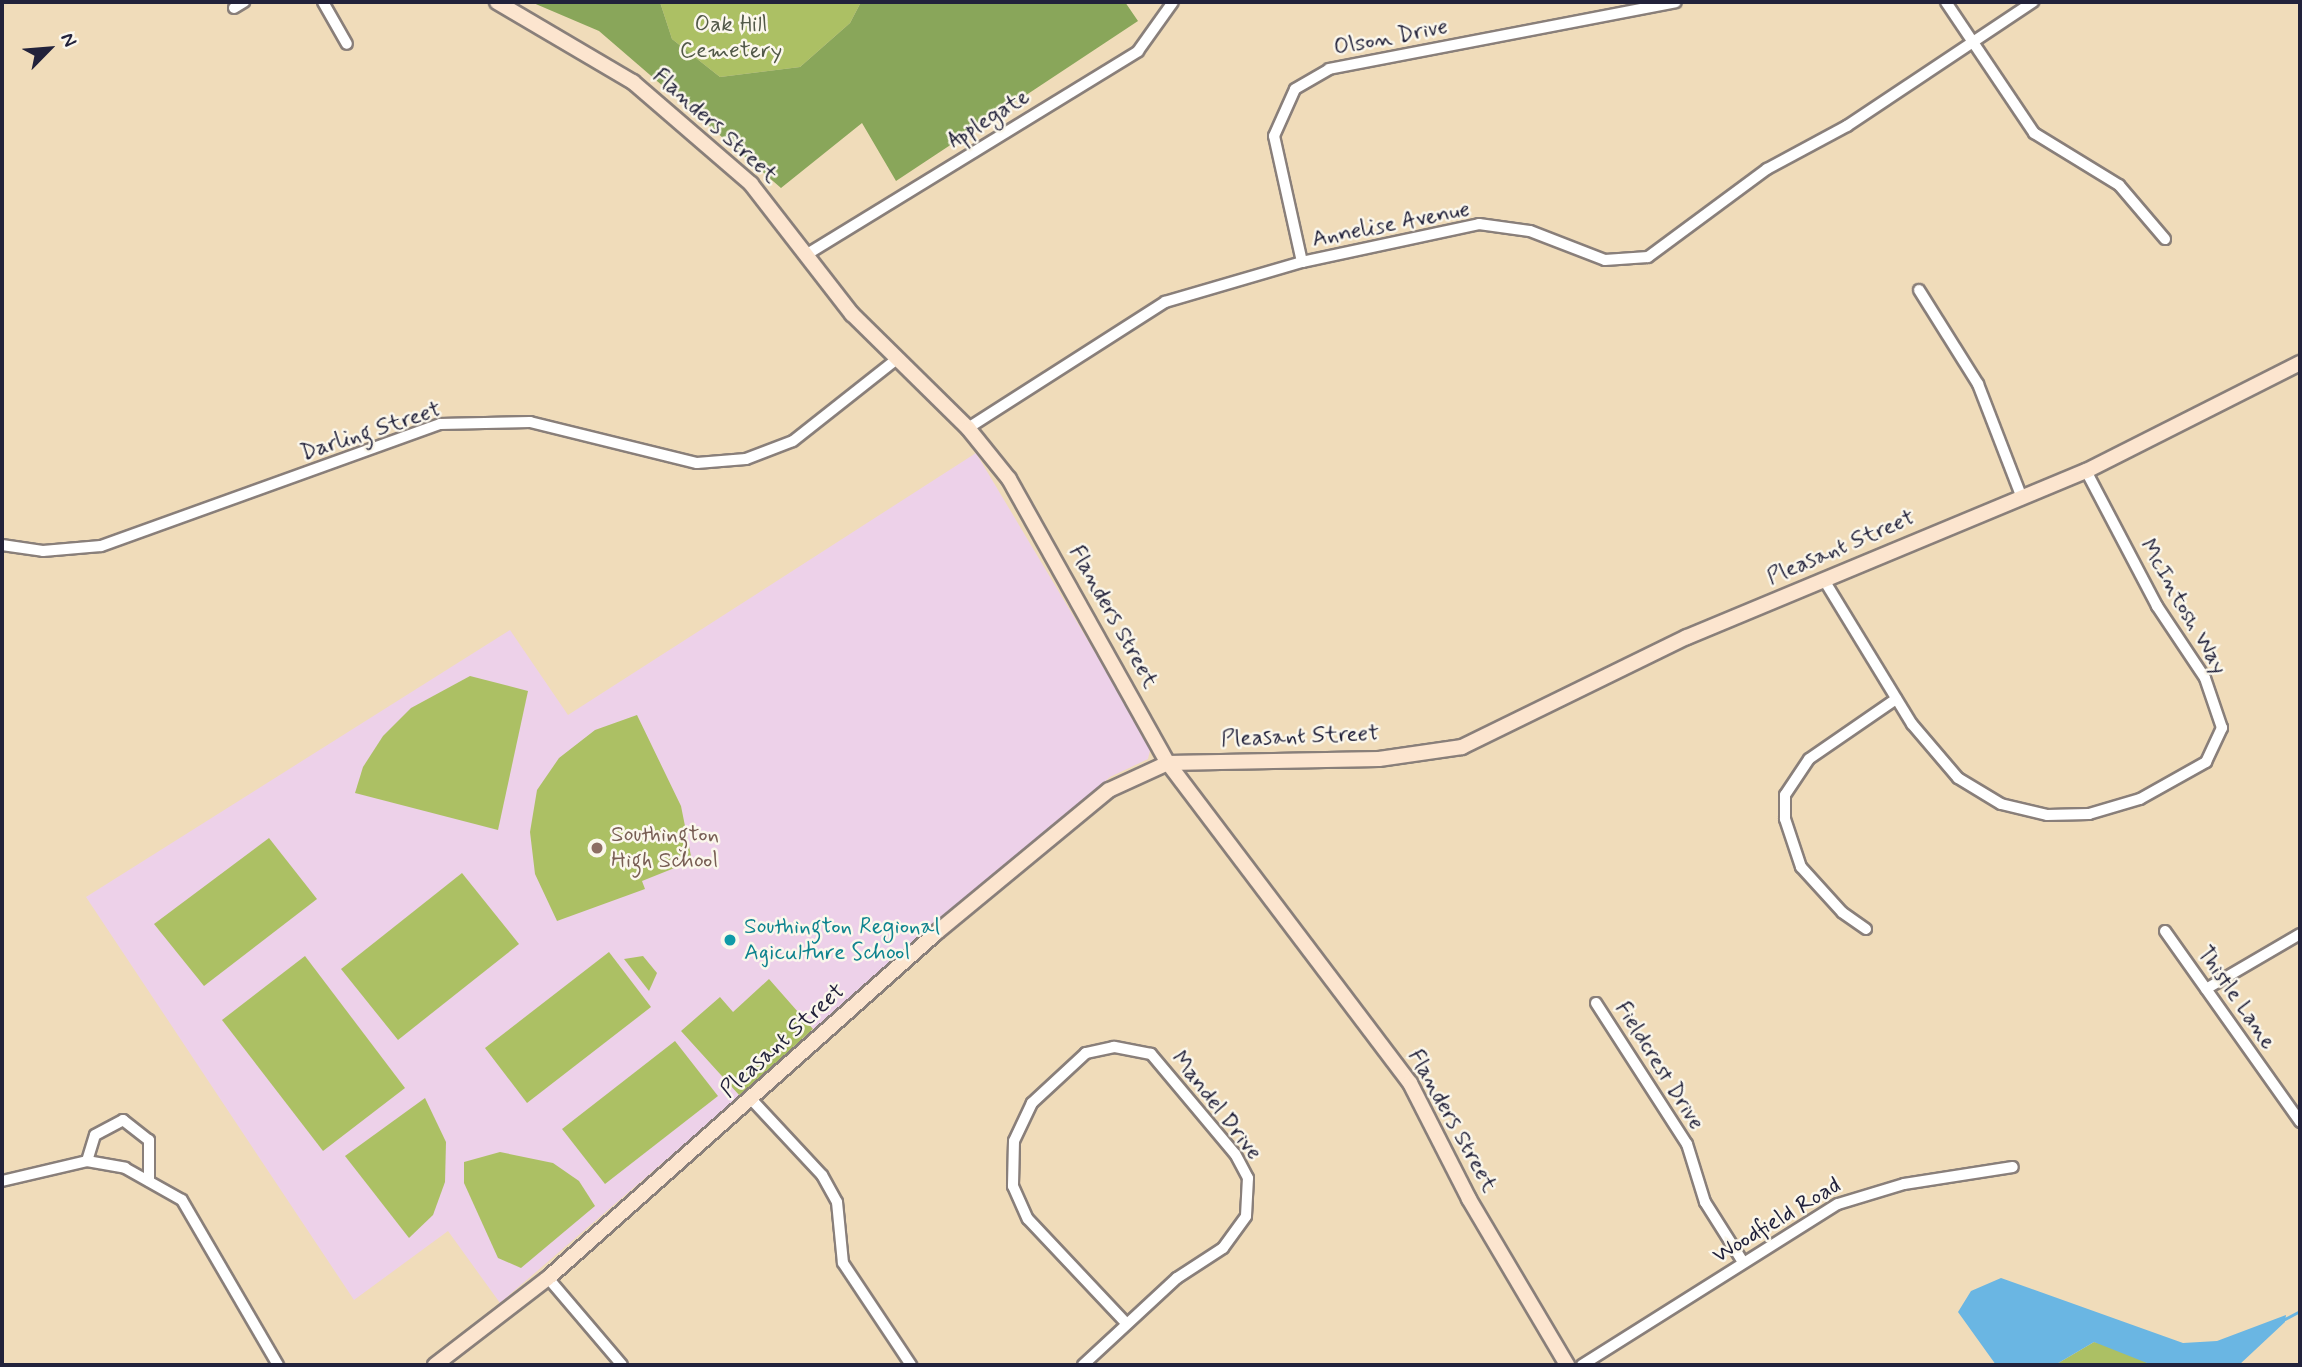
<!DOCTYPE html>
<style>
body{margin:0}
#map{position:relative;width:2302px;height:1367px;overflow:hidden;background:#f0dcba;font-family:Mynerve,sans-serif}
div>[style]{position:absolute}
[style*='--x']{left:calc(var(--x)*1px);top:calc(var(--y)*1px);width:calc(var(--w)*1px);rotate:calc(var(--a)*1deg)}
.built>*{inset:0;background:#edd1e9}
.green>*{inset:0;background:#acc064}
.forest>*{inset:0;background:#89a65a}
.water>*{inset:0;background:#6ab6e3}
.stream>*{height:2.5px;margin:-1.25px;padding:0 1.25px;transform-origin:1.25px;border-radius:1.25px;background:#6ab6e3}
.roads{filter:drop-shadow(2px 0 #897f7a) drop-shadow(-2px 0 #897f7a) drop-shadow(0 2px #897f7a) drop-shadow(0 -2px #897f7a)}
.street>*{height:10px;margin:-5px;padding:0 5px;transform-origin:5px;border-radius:5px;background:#fff}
.secondary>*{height:14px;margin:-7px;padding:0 7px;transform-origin:7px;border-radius:7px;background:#fce5cf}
.dots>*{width:19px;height:19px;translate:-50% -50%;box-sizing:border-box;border:4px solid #fbf7ec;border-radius:50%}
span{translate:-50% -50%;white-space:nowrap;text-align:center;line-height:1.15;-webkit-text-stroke:5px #fbf7ec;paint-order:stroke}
.park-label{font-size:23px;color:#525949}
.street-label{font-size:23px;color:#22223b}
.education-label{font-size:23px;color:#785e54}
.left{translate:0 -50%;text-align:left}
.culture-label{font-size:23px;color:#0d838f}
.frame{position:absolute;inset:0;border:4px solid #22223b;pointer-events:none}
.north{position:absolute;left:14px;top:14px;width:70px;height:70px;-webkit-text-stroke:5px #fbf7ec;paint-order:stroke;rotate:65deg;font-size:19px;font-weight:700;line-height:28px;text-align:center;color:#22223b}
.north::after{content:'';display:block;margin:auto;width:24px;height:32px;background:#22223b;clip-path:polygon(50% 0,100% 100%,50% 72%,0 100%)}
</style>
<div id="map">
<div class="built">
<i style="clip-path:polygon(976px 453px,1151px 746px,1148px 759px,1110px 777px,500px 1303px,448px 1231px,354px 1300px,86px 897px,510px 630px,568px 715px)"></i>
</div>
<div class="green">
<i style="clip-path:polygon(660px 2px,861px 2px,850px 23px,800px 67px,720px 77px,672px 39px)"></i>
<i style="clip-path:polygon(470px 676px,528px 691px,498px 830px,355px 793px,363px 767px,383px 736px,411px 708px)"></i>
<i style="clip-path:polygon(637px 715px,681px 806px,692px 861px,642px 881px,645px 889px,557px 921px,535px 874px,530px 832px,537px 790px,559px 758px,595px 730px)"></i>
<i style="clip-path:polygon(269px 838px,317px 899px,204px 986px,154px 924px)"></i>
<i style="clip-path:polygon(462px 873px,519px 944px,398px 1040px,341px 969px)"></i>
<i style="clip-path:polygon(609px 952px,651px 1007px,527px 1103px,485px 1048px)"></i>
<i style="clip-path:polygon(305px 956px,405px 1088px,323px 1151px,222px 1020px)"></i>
<i style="clip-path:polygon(643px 956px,657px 973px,649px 991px,624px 959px)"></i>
<i style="clip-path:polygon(769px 979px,813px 1029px,740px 1096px,681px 1031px,720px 997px,733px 1012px)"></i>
<i style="clip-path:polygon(675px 1041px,718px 1096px,605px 1184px,562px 1129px)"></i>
<i style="clip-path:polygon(425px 1098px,446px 1142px,445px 1182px,433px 1215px,409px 1238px,345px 1156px)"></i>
<i style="clip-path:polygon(500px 1152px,553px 1163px,579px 1181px,595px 1206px,521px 1268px,498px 1258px,464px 1183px,464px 1162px)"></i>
<i style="clip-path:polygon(2094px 1342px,2110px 1345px,2152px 1365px,2055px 1365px)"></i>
</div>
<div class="forest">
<i style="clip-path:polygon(531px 2px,660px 2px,672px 39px,720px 77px,800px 67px,850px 23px,861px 2px,1125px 2px,1138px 21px,896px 181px,862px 123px,781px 188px,599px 31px)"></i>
</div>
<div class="water">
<i style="clip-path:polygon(2001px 1278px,2183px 1343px,2217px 1341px,2286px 1315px,2285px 1322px,2239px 1365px,2152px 1365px,2094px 1342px,2055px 1365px,1996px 1365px,1958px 1312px,1971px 1291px)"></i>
</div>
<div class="stream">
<i style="--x:2285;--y:1319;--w:17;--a:-28"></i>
</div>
<div class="roads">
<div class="street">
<i style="--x:323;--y:2;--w:48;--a:60.3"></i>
<i style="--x:1946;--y:2;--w:158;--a:56.1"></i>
<i style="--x:2034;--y:133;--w:100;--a:31.5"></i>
<i style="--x:2119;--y:185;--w:71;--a:49.6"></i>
<i style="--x:234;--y:8;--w:12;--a:-31"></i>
<i style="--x:809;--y:253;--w:386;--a:-31.5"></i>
<i style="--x:1138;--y:51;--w:60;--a:-54.5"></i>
<i style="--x:1302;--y:262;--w:129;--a:-102.5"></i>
<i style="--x:1274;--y:136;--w:51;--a:-65.9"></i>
<i style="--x:1295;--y:89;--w:39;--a:-30"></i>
<i style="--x:1329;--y:69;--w:353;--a:-10.9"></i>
<i style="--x:1919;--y:290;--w:111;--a:57.9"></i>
<i style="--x:1978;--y:384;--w:122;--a:68.9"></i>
<i style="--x:968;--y:428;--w:234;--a:-32.6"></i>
<i style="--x:1165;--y:302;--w:143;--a:-16.3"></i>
<i style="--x:1302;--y:262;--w:181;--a:-12.1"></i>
<i style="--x:1479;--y:224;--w:51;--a:7.8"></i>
<i style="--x:1530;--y:231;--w:80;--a:21.1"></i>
<i style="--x:1605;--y:260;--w:43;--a:-4"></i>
<i style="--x:1648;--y:257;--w:148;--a:-36.5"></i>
<i style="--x:1767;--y:169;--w:91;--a:-28.3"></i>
<i style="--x:1847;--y:126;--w:224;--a:-33.7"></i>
<i style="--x:2;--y:545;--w:41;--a:8.3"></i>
<i style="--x:43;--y:551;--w:58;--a:-4.9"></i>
<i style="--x:101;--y:546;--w:360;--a:-19.8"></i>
<i style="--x:440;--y:424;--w:90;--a:-1.3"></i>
<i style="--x:530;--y:422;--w:172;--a:13.8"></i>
<i style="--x:697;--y:463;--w:49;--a:-4.7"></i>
<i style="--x:746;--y:459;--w:50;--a:-21"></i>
<i style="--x:793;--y:441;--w:132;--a:-38.3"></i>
<i style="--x:1824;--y:580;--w:169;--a:58.6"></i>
<i style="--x:1912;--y:724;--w:71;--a:49.6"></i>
<i style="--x:1958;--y:778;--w:50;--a:31.2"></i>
<i style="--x:2001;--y:804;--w:47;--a:13.4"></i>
<i style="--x:2047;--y:815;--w:42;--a:-1.4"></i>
<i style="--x:2089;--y:814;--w:53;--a:-16.4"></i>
<i style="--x:2140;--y:799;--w:76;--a:-29.3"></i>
<i style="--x:2206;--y:762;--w:38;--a:-65"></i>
<i style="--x:2222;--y:728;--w:53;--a:-108.8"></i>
<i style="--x:2205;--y:678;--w:87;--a:-123.7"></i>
<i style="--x:2157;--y:606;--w:153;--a:-117.7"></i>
<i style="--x:1866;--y:929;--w:29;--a:-145"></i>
<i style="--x:1842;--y:912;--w:61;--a:-132.3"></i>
<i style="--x:1801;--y:867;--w:51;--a:-108.4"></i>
<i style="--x:1785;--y:819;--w:24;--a:-90"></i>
<i style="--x:1785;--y:795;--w:43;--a:-56.3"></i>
<i style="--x:1809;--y:759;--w:106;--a:-34.6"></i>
<i style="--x:2165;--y:931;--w:234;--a:54.7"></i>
<i style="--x:2206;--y:989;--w:109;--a:-30.3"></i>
<i style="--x:1596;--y:1003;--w:168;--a:57.2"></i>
<i style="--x:1687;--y:1144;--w:61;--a:72.8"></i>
<i style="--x:1705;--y:1202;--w:71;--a:57.7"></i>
<i style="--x:752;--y:1100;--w:103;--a:47"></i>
<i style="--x:822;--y:1175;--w:31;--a:61"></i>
<i style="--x:837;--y:1202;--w:61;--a:84.4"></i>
<i style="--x:843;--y:1263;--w:123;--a:56.3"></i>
<i style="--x:87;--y:1161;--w:27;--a:-73"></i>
<i style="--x:95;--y:1135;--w:32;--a:-28"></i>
<i style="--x:123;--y:1120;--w:33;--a:38"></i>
<i style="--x:149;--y:1140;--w:41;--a:90"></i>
<i style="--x:2;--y:1181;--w:87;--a:-13.2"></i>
<i style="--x:87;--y:1161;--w:39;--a:10"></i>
<i style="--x:125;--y:1168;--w:65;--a:29.3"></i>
<i style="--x:182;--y:1200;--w:191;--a:59.8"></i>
<i style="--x:548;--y:1278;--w:114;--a:49.6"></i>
<i style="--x:1083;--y:1365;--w:128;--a:-42.8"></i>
<i style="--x:1177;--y:1278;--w:55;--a:-33.1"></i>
<i style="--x:1223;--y:1248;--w:39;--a:-54"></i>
<i style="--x:1246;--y:1216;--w:38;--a:-87"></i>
<i style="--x:1248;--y:1178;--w:27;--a:-118"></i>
<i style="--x:1235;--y:1154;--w:131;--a:-130"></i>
<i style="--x:1151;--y:1054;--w:38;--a:-169"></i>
<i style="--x:1114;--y:1047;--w:29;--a:168"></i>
<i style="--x:1086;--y:1053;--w:74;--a:137.2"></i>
<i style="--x:1032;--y:1103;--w:42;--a:115.3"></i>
<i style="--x:1014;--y:1141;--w:45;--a:91.3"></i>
<i style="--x:1013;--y:1186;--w:36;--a:66"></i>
<i style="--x:1028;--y:1219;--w:143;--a:46.7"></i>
<i style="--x:1582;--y:1365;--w:302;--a:-32.2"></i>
<i style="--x:1838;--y:1204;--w:69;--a:-16.9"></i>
<i style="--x:1904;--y:1184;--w:110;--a:-8.9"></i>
</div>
<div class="secondary">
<i style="--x:497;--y:2;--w:158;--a:30.5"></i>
<i style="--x:633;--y:82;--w:156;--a:40.8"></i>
<i style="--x:751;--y:184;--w:165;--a:52.2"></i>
<i style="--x:852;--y:314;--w:163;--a:44.5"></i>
<i style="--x:968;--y:428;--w:65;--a:51.2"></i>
<i style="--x:1009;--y:479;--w:325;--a:60.8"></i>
<i style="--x:1168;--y:763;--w:401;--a:52.9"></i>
<i style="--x:1410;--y:1083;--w:130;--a:63"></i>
<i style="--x:1469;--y:1199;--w:193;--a:59.4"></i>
<i style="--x:435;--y:1365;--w:143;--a:-37.6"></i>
<i style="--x:548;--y:1278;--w:519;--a:-41.64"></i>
<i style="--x:936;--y:933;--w:224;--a:-39.6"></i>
<i style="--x:1109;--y:790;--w:65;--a:-24.6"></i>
<i style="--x:1168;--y:763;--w:211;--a:-1.1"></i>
<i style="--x:1379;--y:759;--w:84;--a:-8.2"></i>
<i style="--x:1462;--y:747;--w:250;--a:-26.1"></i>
<i style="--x:1687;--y:637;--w:432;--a:-22.6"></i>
<i style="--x:2086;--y:471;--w:240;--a:-26.8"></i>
</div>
</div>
<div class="dots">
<i style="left:597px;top:848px;background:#8d6e63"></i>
<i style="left:730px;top:940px;background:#0f9aa8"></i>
</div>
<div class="park-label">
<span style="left:731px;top:38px">Oak Hill<br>Cemetery</span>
</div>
<div class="street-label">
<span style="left:1391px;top:38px;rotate:-11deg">Olson Drive</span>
<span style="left:989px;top:119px;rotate:-32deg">Applegate</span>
<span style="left:715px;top:126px;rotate:42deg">Flanders Street</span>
<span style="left:1391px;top:225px;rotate:-11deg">Annelise Avenue</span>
<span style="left:371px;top:432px;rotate:-18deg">Darling Street</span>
<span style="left:1841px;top:548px;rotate:-23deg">Pleasant Street</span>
<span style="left:2183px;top:607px;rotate:60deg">McIntosh Way</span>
<span style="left:1113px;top:617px;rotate:61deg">Flanders Street</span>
<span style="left:1300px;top:737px;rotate:-2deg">Pleasant Street</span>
<span style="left:2236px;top:998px;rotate:55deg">Thistle Lane</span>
<span style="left:783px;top:1041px;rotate:-42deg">Pleasant Street</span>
<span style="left:1659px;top:1066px;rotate:58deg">Fieldcrest Drive</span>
<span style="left:1216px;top:1106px;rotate:52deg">Mandel Drive</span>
<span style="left:1452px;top:1121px;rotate:61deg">Flanders Street</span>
<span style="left:1777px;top:1221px;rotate:-31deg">Woodfield Road</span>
</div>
<div class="education-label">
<span class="left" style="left:611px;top:848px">Southington<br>High School</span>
</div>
<div class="culture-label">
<span class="left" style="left:744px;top:940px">Southington Regional<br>Agiculture School</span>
</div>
<div class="frame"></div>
<div class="north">N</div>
</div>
